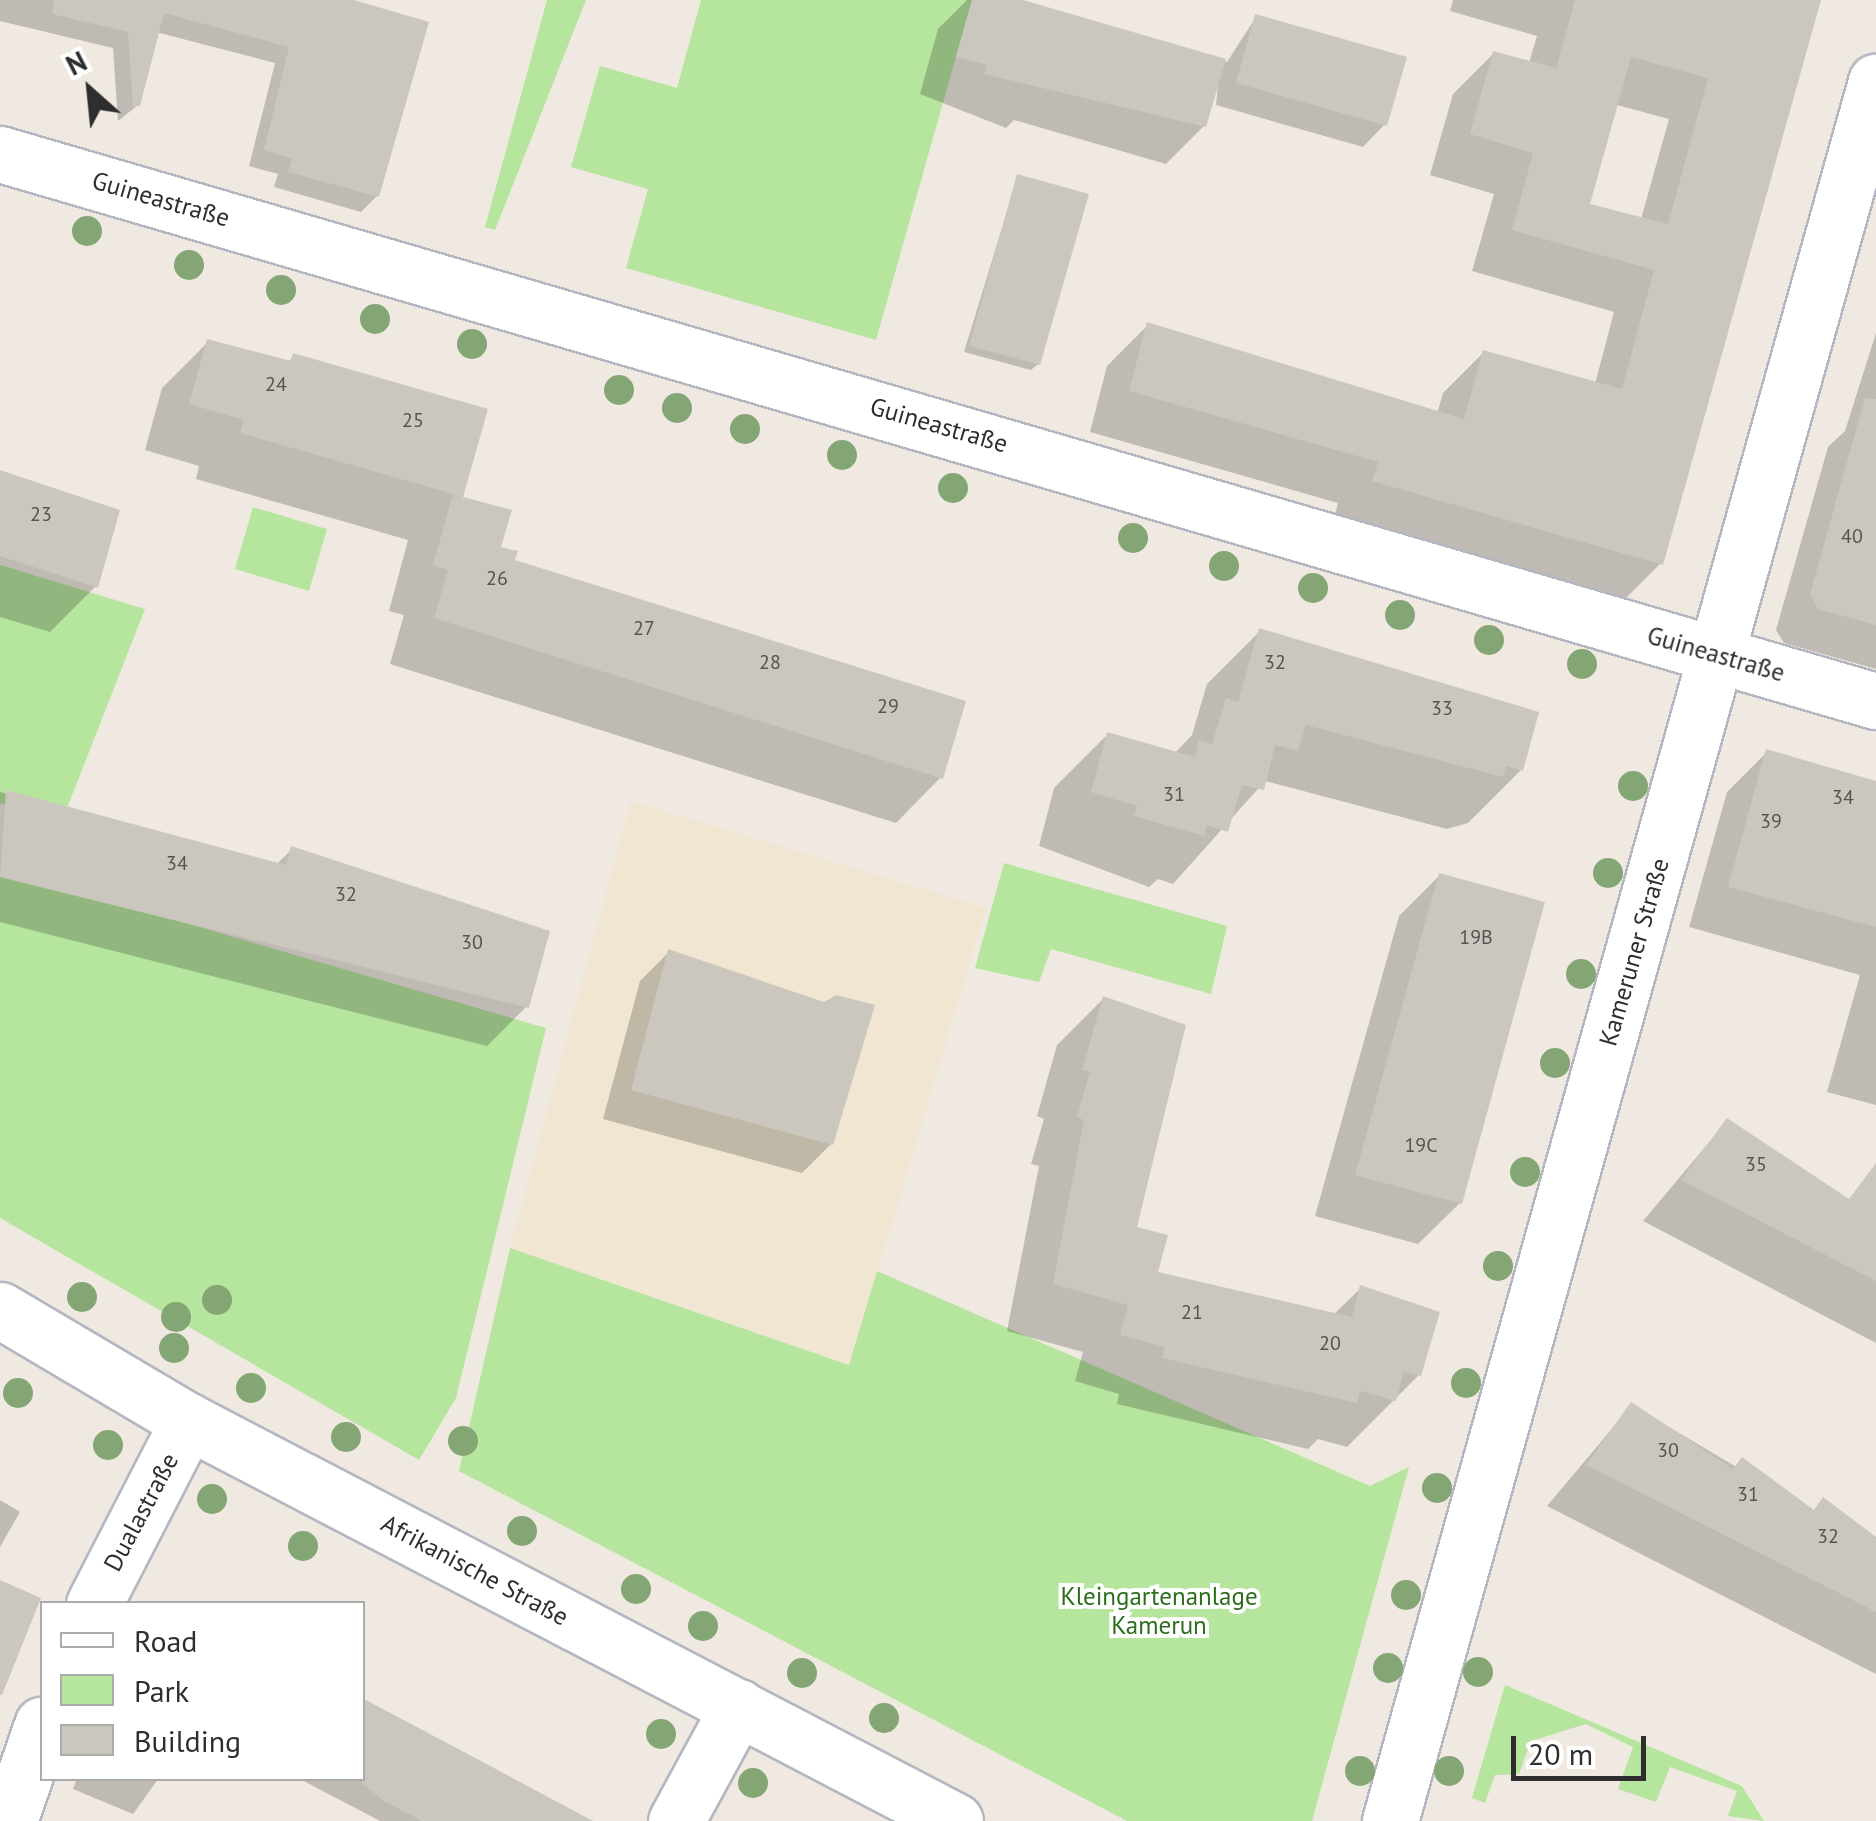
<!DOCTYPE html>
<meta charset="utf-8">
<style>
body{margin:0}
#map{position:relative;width:1876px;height:1821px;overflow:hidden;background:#efe9e1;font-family:"PT Sans",sans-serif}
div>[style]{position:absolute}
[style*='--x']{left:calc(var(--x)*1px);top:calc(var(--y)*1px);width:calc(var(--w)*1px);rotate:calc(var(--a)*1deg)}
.education>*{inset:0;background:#f0e6d1}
.green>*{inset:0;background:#b6e59e}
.shadow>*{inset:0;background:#0003}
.building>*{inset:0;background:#cbc7bf}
.roads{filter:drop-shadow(2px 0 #b4b7c1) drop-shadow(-2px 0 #b4b7c1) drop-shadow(0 2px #b4b7c1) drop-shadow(0 -2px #b4b7c1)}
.minor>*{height:55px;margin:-27.5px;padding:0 27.5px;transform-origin:27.5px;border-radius:27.5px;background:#fff}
.trees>*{width:30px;height:30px;margin:-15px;border-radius:50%;background:#84a574}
span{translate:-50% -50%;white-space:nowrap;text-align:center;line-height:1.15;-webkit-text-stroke:8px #fff;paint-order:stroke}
.number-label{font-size:20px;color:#555452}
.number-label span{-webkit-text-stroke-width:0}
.street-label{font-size:25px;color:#2e2e2e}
.park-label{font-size:25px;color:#2c6e1b}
.legend{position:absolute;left:40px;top:1601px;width:325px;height:180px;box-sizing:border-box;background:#fff;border:2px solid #ababab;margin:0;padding:12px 18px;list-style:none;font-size:30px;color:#2e2e2e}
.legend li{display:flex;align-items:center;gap:20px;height:50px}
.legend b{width:50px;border:2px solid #ababab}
.north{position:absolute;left:40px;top:40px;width:100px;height:100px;-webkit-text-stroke:8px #fff;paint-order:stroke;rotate:333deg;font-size:28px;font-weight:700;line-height:40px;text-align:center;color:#2e2e2e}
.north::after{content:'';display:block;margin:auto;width:35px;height:45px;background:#2e2e2e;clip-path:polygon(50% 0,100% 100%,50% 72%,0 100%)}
.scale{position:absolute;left:1511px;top:1736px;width:135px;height:45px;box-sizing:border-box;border:5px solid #2e2e2e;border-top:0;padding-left:12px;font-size:30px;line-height:35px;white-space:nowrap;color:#2e2e2e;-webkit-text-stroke:8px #fff;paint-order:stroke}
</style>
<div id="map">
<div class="education">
<i style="clip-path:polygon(631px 801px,986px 908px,850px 1365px,510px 1248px)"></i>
</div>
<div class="green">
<i style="clip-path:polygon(547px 0,586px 0,495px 230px,485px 227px)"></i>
<i style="clip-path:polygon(701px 0,972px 0,876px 340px,626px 268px,648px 189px,571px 167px,600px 66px,677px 88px)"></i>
<i style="clip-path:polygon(253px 507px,327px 529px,309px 591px,235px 569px)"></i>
<i style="clip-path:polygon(0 565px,145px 609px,62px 821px,0 803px)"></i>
<i style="clip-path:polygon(1004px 863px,1227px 926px,1211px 994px,1051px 949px,1039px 982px,975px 968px)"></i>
<i style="clip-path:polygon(0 869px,546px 1028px,456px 1398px,419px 1460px,0 1218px)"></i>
<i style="clip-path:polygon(510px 1248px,849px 1365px,877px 1271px,1370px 1486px,1409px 1467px,1312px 1821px,1127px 1821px,459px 1471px)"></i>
<i style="clip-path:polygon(1505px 1685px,1742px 1786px,1764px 1821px,1728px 1816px,1737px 1791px,1670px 1767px,1656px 1802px,1618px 1789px,1633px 1747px,1586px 1724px,1531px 1741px,1519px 1774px,1495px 1775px,1485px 1803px,1472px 1798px)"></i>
</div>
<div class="shadow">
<i style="clip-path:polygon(0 0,346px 0,377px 196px,361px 212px,274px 187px,278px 174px,249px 166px,275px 63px,156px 32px,138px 105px,118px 121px,113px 48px,0 21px)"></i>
<i style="clip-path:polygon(967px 0,1008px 0,1227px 62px,1256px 17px,1385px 124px,1363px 147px,1216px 105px,1219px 73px,1204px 126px,1166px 164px,1014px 120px,1006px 128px,920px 94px,938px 29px)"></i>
<i style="clip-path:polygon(evenodd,1453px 0,1818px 0,1661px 563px,1620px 604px,1333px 522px,1338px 503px,1090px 432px,1107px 366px,1148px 325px,1437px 414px,1443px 393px,1484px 352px,1595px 384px,1614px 312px,1472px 271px,1494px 194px,1430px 175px,1453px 94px,1494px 53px,1529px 63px,1537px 36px,1450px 11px,1453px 0,1617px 105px,1669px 119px,1641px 219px,1587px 205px,1617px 105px)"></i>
<i style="clip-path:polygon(1018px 176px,1038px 364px,1031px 370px,964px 352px)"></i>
<i style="clip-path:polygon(1876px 333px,1876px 669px,1784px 643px,1776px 630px,1828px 447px,1845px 431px)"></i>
<i style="clip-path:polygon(208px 342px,287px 363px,294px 356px,460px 498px,512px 562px,941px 777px,896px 823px,390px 664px,404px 615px,389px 611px,408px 540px,196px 479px,199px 466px,145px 450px,162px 388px)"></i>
<i style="clip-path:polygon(0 476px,95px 587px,50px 632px,0 617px)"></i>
<i style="clip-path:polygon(1260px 631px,1521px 770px,1468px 823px,1447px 829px,1265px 781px,1173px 884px,1158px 879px,1149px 887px,1039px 846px,1054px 788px,1107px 735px,1174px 754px,1192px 735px,1207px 684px)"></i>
<i style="clip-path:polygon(1767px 752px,1876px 783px,1876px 1105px,1827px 1092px,1860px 975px,1689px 927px,1727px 792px)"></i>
<i style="clip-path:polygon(0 792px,276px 865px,292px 849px,527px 1006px,487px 1046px,0 922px)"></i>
<i style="clip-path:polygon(1440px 875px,1460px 1203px,1418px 1244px,1315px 1216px,1399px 916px)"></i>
<i style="clip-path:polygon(669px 952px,831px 1144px,802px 1173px,603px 1119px,640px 981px)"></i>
<i style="clip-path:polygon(1104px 998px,1134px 1229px,1154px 1274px,1333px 1315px,1361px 1288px,1419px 1375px,1347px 1447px,1318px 1439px,1308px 1449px,1117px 1404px,1119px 1394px,1075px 1381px,1083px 1352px,1007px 1331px,1039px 1166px,1031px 1164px,1044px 1119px,1037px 1116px,1057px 1045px)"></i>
<i style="clip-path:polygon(1727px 1121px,1848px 1201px,1876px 1200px,1876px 1343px,1643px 1221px)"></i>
<i style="clip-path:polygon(1632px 1405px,1812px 1512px,1823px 1500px,1876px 1540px,1876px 1674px,1547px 1506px)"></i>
<i style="clip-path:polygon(0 1500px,20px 1512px,0 1547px)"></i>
<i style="clip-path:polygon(77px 1778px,159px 1778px,133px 1814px,73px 1789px)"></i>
<i style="clip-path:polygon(298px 1778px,362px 1778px,550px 1821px,380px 1821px)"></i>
</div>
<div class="building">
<i style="clip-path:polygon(54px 0,354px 0,429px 22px,379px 197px,288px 172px,292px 159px,264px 150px,289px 47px,164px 13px,140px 106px,133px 106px,128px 32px,52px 14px)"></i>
<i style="clip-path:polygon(972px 0,1023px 0,1226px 59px,1206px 127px,984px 74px,987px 65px,956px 57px)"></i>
<i style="clip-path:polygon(evenodd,1575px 0,1821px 0,1663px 565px,1372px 481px,1378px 462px,1129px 391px,1147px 322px,1464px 419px,1483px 350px,1622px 389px,1654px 270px,1512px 230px,1533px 153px,1470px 134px,1493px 51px,1556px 68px,1575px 0,1631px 57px,1708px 78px,1668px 224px,1590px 204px,1631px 57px)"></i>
<i style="clip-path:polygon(1255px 14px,1407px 57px,1387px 126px,1236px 83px)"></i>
<i style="clip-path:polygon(1017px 174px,1089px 194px,1040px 365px,969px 346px)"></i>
<i style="clip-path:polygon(207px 339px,291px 361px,293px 353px,488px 409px,463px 497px,512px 510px,501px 547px,518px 551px,515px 560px,966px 701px,943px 779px,434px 618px,448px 570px,433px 565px,453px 494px,240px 433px,244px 420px,189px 404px)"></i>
<i style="clip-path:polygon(1865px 398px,1876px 399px,1876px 625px,1818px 609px,1810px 594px)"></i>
<i style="clip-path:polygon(0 470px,120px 510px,98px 588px,0 556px)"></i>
<i style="clip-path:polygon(1259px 628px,1539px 712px,1523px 771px,1506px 766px,1503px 777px,1306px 725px,1298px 751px,1275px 745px,1264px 790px,1242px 785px,1228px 832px,1207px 825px,1204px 836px,1134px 816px,1137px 806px,1091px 792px,1107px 732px,1195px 757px,1199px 740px,1212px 744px,1226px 698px,1238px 702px)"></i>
<i style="clip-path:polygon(1766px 749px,1876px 781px,1876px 927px,1728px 887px)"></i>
<i style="clip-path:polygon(6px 790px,286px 865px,291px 846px,550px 931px,529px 1008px,0 877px)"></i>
<i style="clip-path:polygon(1439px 873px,1545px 902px,1462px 1204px,1355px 1175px)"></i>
<i style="clip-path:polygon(668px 949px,824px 1002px,836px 995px,875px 1005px,833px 1145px,631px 1090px)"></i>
<i style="clip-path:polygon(1103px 996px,1186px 1025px,1137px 1227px,1168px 1235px,1158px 1272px,1352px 1317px,1360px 1285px,1440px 1312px,1421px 1376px,1404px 1372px,1396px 1401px,1360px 1391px,1357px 1403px,1162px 1358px,1165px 1347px,1120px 1335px,1128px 1305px,1053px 1284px,1084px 1120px,1077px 1117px,1090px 1072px,1082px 1070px)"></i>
<i style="clip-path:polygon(1727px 1118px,1849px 1199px,1876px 1163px,1876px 1281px,1681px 1180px)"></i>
<i style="clip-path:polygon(1631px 1402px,1733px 1469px,1742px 1457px,1814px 1510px,1823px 1497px,1876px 1537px,1876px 1612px,1586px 1465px)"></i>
<i style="clip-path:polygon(0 1580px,41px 1598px,2px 1695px,0 1695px)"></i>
<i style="clip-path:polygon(362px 1698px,449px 1744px,593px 1821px,422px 1821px,384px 1801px,362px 1783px)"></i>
</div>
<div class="roads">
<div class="minor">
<i style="--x:0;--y:154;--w:1954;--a:16.26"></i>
<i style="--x:0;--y:1310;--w:218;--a:30.6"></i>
<i style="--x:188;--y:1421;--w:865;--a:27.54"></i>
<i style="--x:94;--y:1604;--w:206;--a:-62.8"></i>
<i style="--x:9;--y:1821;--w:102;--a:-71"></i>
<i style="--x:676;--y:1821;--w:130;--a:-61.5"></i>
<i style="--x:1390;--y:1821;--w:1806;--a:-74.39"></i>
</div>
</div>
<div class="trees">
<i style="left:87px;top:231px"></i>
<i style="left:189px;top:265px"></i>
<i style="left:281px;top:290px"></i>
<i style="left:375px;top:319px"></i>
<i style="left:472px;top:344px"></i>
<i style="left:619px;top:390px"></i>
<i style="left:677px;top:408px"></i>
<i style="left:745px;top:429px"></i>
<i style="left:842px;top:455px"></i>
<i style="left:953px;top:488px"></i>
<i style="left:1133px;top:538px"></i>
<i style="left:1224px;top:566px"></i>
<i style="left:1313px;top:588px"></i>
<i style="left:1400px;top:615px"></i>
<i style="left:1489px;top:640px"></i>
<i style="left:1582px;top:664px"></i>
<i style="left:1633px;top:786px"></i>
<i style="left:1608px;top:873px"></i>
<i style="left:1581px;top:974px"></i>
<i style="left:1555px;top:1063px"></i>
<i style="left:1525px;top:1172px"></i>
<i style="left:1498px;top:1266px"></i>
<i style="left:82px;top:1297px"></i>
<i style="left:217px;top:1300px"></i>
<i style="left:176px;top:1317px"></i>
<i style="left:174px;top:1348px"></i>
<i style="left:1466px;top:1383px"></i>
<i style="left:251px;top:1388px"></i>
<i style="left:18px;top:1393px"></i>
<i style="left:346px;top:1437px"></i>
<i style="left:463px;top:1441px"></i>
<i style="left:108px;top:1445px"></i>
<i style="left:1437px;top:1488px"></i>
<i style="left:212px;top:1499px"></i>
<i style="left:522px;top:1531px"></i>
<i style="left:303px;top:1546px"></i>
<i style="left:636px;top:1589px"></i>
<i style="left:1406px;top:1595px"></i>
<i style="left:703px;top:1626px"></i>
<i style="left:1388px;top:1668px"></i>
<i style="left:1478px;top:1672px"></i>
<i style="left:802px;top:1673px"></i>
<i style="left:884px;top:1718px"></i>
<i style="left:661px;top:1734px"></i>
<i style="left:1360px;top:1771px"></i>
<i style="left:1449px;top:1771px"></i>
<i style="left:753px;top:1783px"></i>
</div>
<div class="number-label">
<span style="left:276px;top:384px">24</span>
<span style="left:413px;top:420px">25</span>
<span style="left:41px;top:514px">23</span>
<span style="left:1852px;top:536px">40</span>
<span style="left:497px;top:578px">26</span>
<span style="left:644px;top:628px">27</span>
<span style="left:770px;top:662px">28</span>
<span style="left:1275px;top:662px">32</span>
<span style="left:888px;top:706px">29</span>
<span style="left:1442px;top:708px">33</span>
<span style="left:1174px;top:794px">31</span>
<span style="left:1843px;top:797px">34</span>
<span style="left:1771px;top:821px">39</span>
<span style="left:177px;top:863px">34</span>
<span style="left:346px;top:894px">32</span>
<span style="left:1476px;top:937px">19B</span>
<span style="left:472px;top:942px">30</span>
<span style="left:1421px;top:1145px">19C</span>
<span style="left:1756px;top:1164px">35</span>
<span style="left:1192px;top:1312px">21</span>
<span style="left:1330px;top:1343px">20</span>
<span style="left:1668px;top:1450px">30</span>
<span style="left:1748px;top:1494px">31</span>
<span style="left:1828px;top:1536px">32</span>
</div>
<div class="street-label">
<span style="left:161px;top:199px;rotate:16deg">Guineastraße</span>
<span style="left:939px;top:425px;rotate:16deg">Guineastraße</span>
<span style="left:1716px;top:654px;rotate:16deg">Guineastraße</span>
<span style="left:1634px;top:952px;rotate:-74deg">Kameruner Straße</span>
<span style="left:141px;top:1512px;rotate:-62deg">Dualastraße</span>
<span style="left:475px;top:1570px;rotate:28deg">Afrikanische Straße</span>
</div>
<div class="park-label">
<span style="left:1159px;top:1611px">Kleingartenanlage<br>Kamerun</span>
</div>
<ul class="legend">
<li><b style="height:12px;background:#fff"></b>Road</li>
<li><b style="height:28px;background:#b6e59e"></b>Park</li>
<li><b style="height:28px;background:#cbc7bf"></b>Building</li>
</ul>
<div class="north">N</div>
<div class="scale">20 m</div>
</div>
